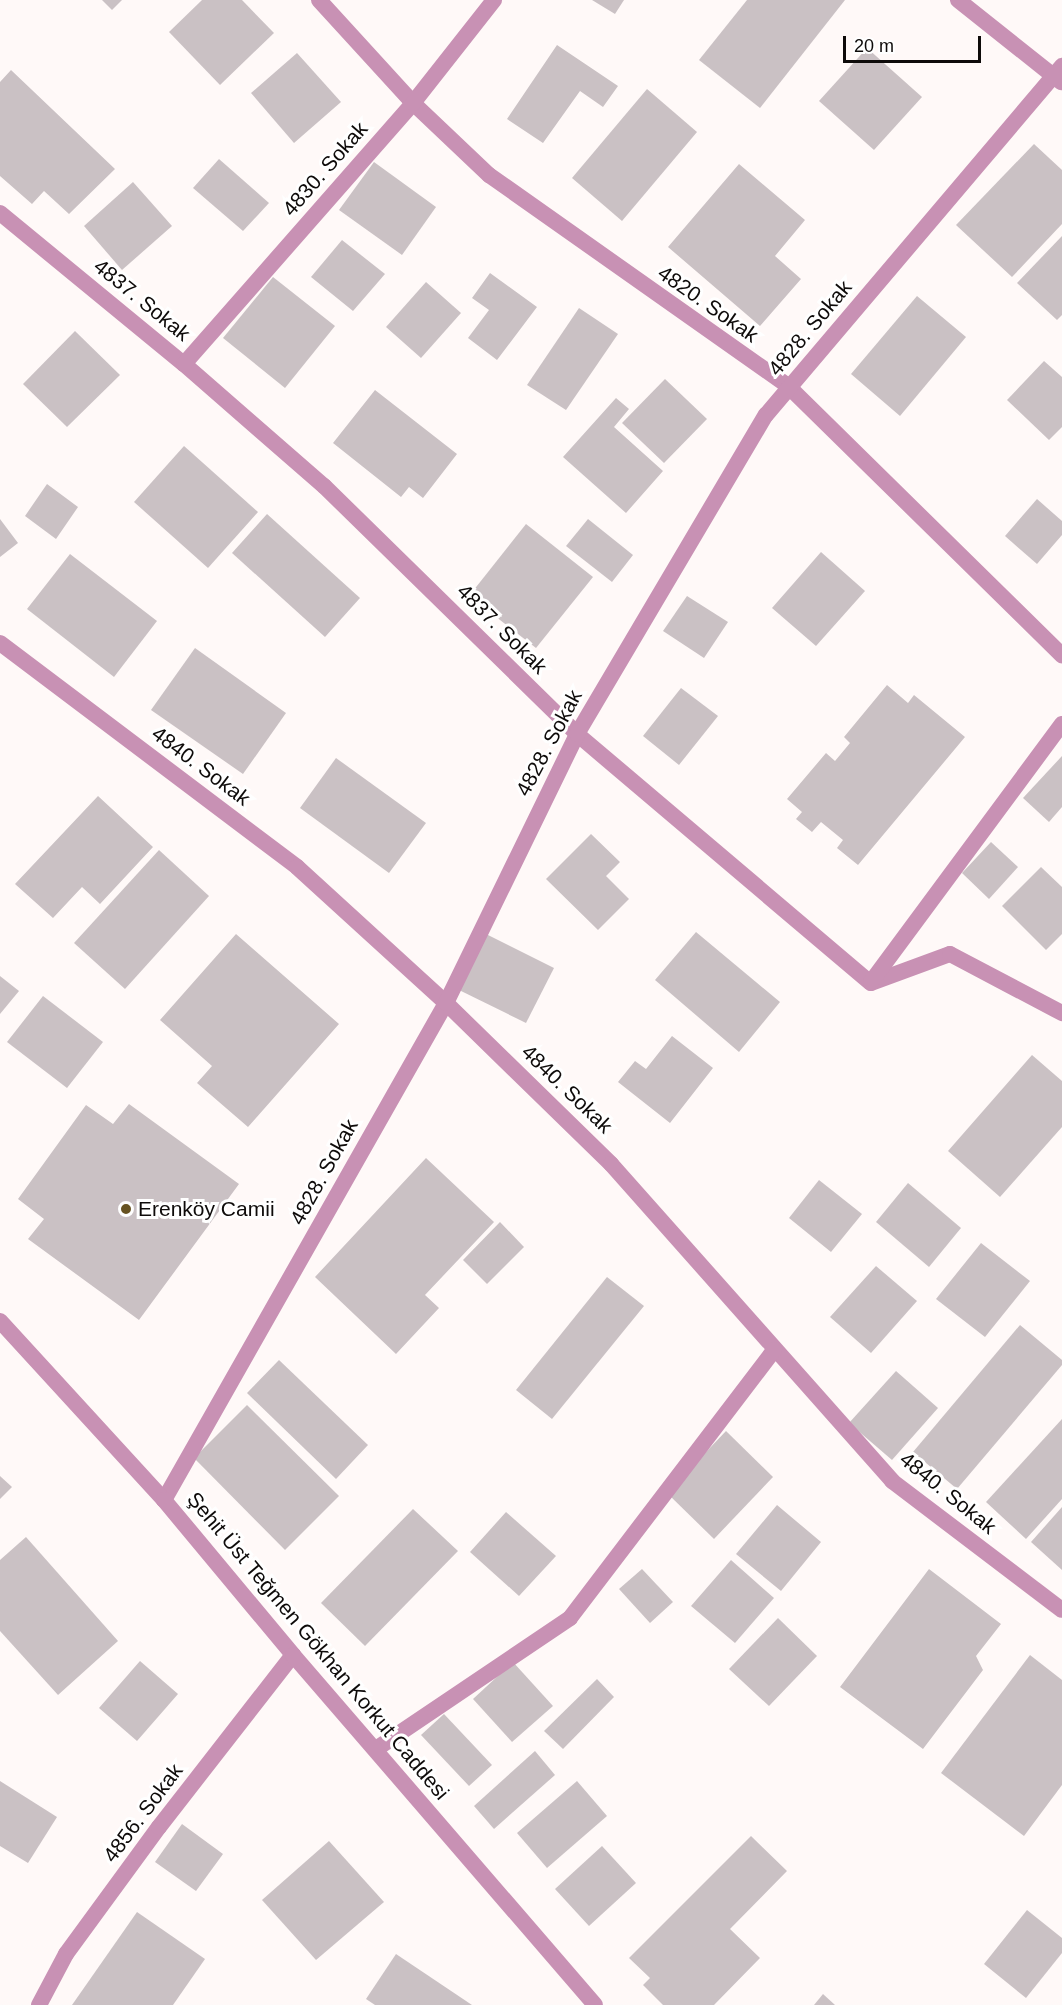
<!DOCTYPE html>
<meta charset="utf-8">
<style>
body{margin:0}
#map{position:relative;width:1062px;height:2005px;overflow:hidden;background:#fff9f8;font-family:Helvetica,sans-serif}
div>[style]{position:absolute}
[style*='--x']{left:calc(var(--x)*1px);top:calc(var(--y)*1px);width:calc(var(--w)*1px);rotate:calc(var(--a)*1deg)}
.building>*{inset:0;background:#cac1c4}
.minor>*{height:16px;margin:-8px;padding:0 8px;transform-origin:8px;border-radius:8px;background:#c891b4}
.tertiary>*{height:16px;margin:-8px;padding:0 8px;transform-origin:8px;border-radius:8px;background:#c891b4}
.dots>*{width:16px;height:16px;translate:-50% -50%;box-sizing:border-box;border:3px solid #fff;border-radius:50%}
span{translate:-50% -50%;white-space:nowrap;text-align:center;line-height:1.15;-webkit-text-stroke:6px #fff;paint-order:stroke}
.street-label{font-size:21px;color:#0e0b0a}
.poi-label{font-size:21px;color:#0e0b0a}
.left{translate:0 -50%;text-align:left}
.scale{position:absolute;left:843px;top:36px;width:138px;height:27px;box-sizing:border-box;border:3px solid #0e0b0a;border-top:0;padding-left:8px;font-size:18px;line-height:21px;white-space:nowrap;color:#0e0b0a;-webkit-text-stroke:4px #fff;paint-order:stroke}
</style>
<div id="map">
<div class="building">
<i style="clip-path:polygon(102px 0,122px 0,112px 10px)"></i>
<i style="clip-path:polygon(202px 0,242px 0,274px 33px,220px 85px,169px 32px)"></i>
<i style="clip-path:polygon(592px 0,624px 0,615px 14px)"></i>
<i style="clip-path:polygon(747px 0,845px 0,760px 108px,699px 60px)"></i>
<i style="clip-path:polygon(557px 45px,618px 86px,603px 107px,580px 91px,543px 143px,507px 119px)"></i>
<i style="clip-path:polygon(867px 48px,922px 97px,874px 150px,819px 101px)"></i>
<i style="clip-path:polygon(297px 53px,341px 102px,294px 143px,251px 93px)"></i>
<i style="clip-path:polygon(11px 70px,115px 169px,69px 214px,44px 191px,32px 204px,0 176px,0 82px)"></i>
<i style="clip-path:polygon(647px 89px,697px 132px,622px 221px,572px 178px)"></i>
<i style="clip-path:polygon(1034px 144px,1062px 170px,1062px 224px,1012px 277px,956px 225px)"></i>
<i style="clip-path:polygon(219px 159px,269px 203px,243px 231px,193px 188px)"></i>
<i style="clip-path:polygon(374px 162px,436px 207px,402px 255px,339px 210px)"></i>
<i style="clip-path:polygon(739px 164px,805px 220px,775px 256px,801px 279px,760px 326px,668px 247px)"></i>
<i style="clip-path:polygon(133px 182px,172px 226px,122px 270px,84px 226px)"></i>
<i style="clip-path:polygon(1062px 236px,1062px 315px,1057px 320px,1017px 283px)"></i>
<i style="clip-path:polygon(342px 240px,385px 274px,353px 311px,311px 277px)"></i>
<i style="clip-path:polygon(490px 273px,537px 307px,497px 360px,468px 338px,489px 310px,472px 298px)"></i>
<i style="clip-path:polygon(273px 277px,335px 326px,285px 388px,223px 338px)"></i>
<i style="clip-path:polygon(426px 282px,461px 313px,421px 358px,386px 327px)"></i>
<i style="clip-path:polygon(917px 296px,966px 337px,900px 416px,851px 374px)"></i>
<i style="clip-path:polygon(579px 308px,618px 334px,566px 410px,527px 385px)"></i>
<i style="clip-path:polygon(75px 331px,120px 375px,67px 427px,23px 384px)"></i>
<i style="clip-path:polygon(1044px 361px,1062px 377px,1062px 427px,1049px 440px,1007px 400px)"></i>
<i style="clip-path:polygon(665px 379px,707px 419px,664px 463px,622px 423px)"></i>
<i style="clip-path:polygon(375px 390px,457px 454px,423px 498px,409px 487px,401px 497px,333px 443px)"></i>
<i style="clip-path:polygon(616px 398px,629px 409px,614px 427px,663px 471px,626px 513px,563px 457px)"></i>
<i style="clip-path:polygon(184px 446px,258px 512px,208px 568px,134px 502px)"></i>
<i style="clip-path:polygon(47px 484px,78px 507px,56px 539px,25px 516px)"></i>
<i style="clip-path:polygon(1037px 499px,1062px 521px,1062px 535px,1037px 564px,1005px 536px)"></i>
<i style="clip-path:polygon(267px 514px,360px 598px,325px 637px,232px 553px)"></i>
<i style="clip-path:polygon(0 519px,18px 543px,0 557px)"></i>
<i style="clip-path:polygon(588px 519px,633px 555px,612px 582px,566px 546px)"></i>
<i style="clip-path:polygon(526px 524px,593px 577px,536px 648px,469px 596px)"></i>
<i style="clip-path:polygon(821px 552px,865px 591px,816px 646px,772px 608px)"></i>
<i style="clip-path:polygon(70px 554px,157px 621px,114px 677px,27px 609px)"></i>
<i style="clip-path:polygon(687px 596px,728px 622px,704px 658px,663px 631px)"></i>
<i style="clip-path:polygon(195px 648px,286px 713px,243px 774px,151px 710px)"></i>
<i style="clip-path:polygon(887px 685px,908px 703px,914px 695px,965px 737px,858px 865px,837px 848px,843px 840px,821px 822px,812px 832px,796px 819px,802px 812px,787px 799px,826px 753px,835px 761px,850px 743px,844px 737px)"></i>
<i style="clip-path:polygon(681px 688px,718px 716px,679px 765px,643px 736px)"></i>
<i style="clip-path:polygon(1062px 756px,1062px 807px,1049px 822px,1023px 798px)"></i>
<i style="clip-path:polygon(336px 758px,426px 823px,389px 873px,300px 808px)"></i>
<i style="clip-path:polygon(98px 796px,153px 847px,100px 904px,82px 887px,53px 918px,15px 884px)"></i>
<i style="clip-path:polygon(591px 834px,620px 862px,606px 876px,629px 899px,598px 930px,546px 879px)"></i>
<i style="clip-path:polygon(991px 842px,1018px 867px,989px 899px,962px 873px)"></i>
<i style="clip-path:polygon(159px 850px,209px 896px,125px 989px,74px 943px)"></i>
<i style="clip-path:polygon(1041px 867px,1062px 887px,1062px 934px,1046px 950px,1002px 906px)"></i>
<i style="clip-path:polygon(696px 932px,780px 1002px,739px 1052px,655px 980px)"></i>
<i style="clip-path:polygon(236px 934px,339px 1024px,248px 1127px,197px 1083px,212px 1066px,160px 1020px)"></i>
<i style="clip-path:polygon(486px 934px,554px 968px,526px 1023px,459px 990px)"></i>
<i style="clip-path:polygon(0 976px,19px 991px,0 1014px)"></i>
<i style="clip-path:polygon(43px 996px,103px 1042px,67px 1088px,7px 1042px)"></i>
<i style="clip-path:polygon(672px 1036px,713px 1068px,670px 1123px,618px 1082px,635px 1061px,646px 1069px)"></i>
<i style="clip-path:polygon(1032px 1055px,1062px 1081px,1062px 1127px,1000px 1197px,948px 1151px)"></i>
<i style="clip-path:polygon(129px 1104px,239px 1184px,139px 1320px,28px 1239px,44px 1219px,18px 1199px,86px 1105px,113px 1124px)"></i>
<i style="clip-path:polygon(426px 1158px,494px 1222px,425px 1295px,439px 1308px,396px 1354px,315px 1277px)"></i>
<i style="clip-path:polygon(819px 1180px,862px 1214px,831px 1252px,789px 1218px)"></i>
<i style="clip-path:polygon(908px 1183px,961px 1228px,929px 1267px,876px 1222px)"></i>
<i style="clip-path:polygon(500px 1222px,524px 1247px,487px 1284px,463px 1260px)"></i>
<i style="clip-path:polygon(981px 1243px,1030px 1281px,985px 1337px,936px 1299px)"></i>
<i style="clip-path:polygon(876px 1266px,917px 1301px,871px 1353px,830px 1317px)"></i>
<i style="clip-path:polygon(607px 1277px,644px 1306px,552px 1419px,516px 1390px)"></i>
<i style="clip-path:polygon(1020px 1325px,1062px 1360px,1062px 1365px,957px 1489px,913px 1452px)"></i>
<i style="clip-path:polygon(279px 1360px,368px 1445px,336px 1479px,247px 1393px)"></i>
<i style="clip-path:polygon(896px 1371px,938px 1408px,892px 1460px,849px 1423px)"></i>
<i style="clip-path:polygon(247px 1405px,339px 1496px,285px 1550px,194px 1458px)"></i>
<i style="clip-path:polygon(1062px 1419px,1062px 1499px,1026px 1539px,986px 1502px)"></i>
<i style="clip-path:polygon(726px 1431px,773px 1477px,714px 1539px,667px 1493px)"></i>
<i style="clip-path:polygon(0 1476px,12px 1487px,0 1499px)"></i>
<i style="clip-path:polygon(777px 1505px,821px 1542px,781px 1591px,736px 1554px)"></i>
<i style="clip-path:polygon(1062px 1507px,1062px 1570px,1031px 1542px)"></i>
<i style="clip-path:polygon(413px 1509px,458px 1551px,365px 1646px,321px 1603px)"></i>
<i style="clip-path:polygon(506px 1512px,556px 1556px,519px 1596px,470px 1552px)"></i>
<i style="clip-path:polygon(26px 1537px,118px 1641px,58px 1695px,0 1631px,0 1560px)"></i>
<i style="clip-path:polygon(731px 1560px,774px 1598px,735px 1643px,691px 1606px)"></i>
<i style="clip-path:polygon(642px 1569px,673px 1602px,650px 1623px,619px 1589px)"></i>
<i style="clip-path:polygon(929px 1569px,1001px 1624px,976px 1656px,983px 1670px,923px 1749px,840px 1687px)"></i>
<i style="clip-path:polygon(778px 1618px,817px 1656px,769px 1706px,729px 1669px)"></i>
<i style="clip-path:polygon(1030px 1655px,1062px 1680px,1062px 1785px,1024px 1836px,941px 1773px)"></i>
<i style="clip-path:polygon(140px 1661px,178px 1694px,137px 1741px,99px 1708px)"></i>
<i style="clip-path:polygon(513px 1662px,553px 1706px,512px 1742px,473px 1699px)"></i>
<i style="clip-path:polygon(597px 1679px,614px 1697px,563px 1749px,544px 1731px)"></i>
<i style="clip-path:polygon(444px 1714px,492px 1765px,469px 1786px,421px 1735px)"></i>
<i style="clip-path:polygon(535px 1751px,555px 1775px,494px 1829px,474px 1806px)"></i>
<i style="clip-path:polygon(0 1781px,57px 1817px,28px 1863px,0 1846px)"></i>
<i style="clip-path:polygon(577px 1781px,607px 1816px,547px 1868px,517px 1833px)"></i>
<i style="clip-path:polygon(182px 1824px,223px 1854px,196px 1891px,155px 1862px)"></i>
<i style="clip-path:polygon(751px 1836px,787px 1871px,730px 1929px,760px 1958px,714px 2005px,663px 2005px,643px 1985px,650px 1978px,629px 1958px)"></i>
<i style="clip-path:polygon(329px 1841px,384px 1902px,316px 1960px,262px 1900px)"></i>
<i style="clip-path:polygon(602px 1846px,636px 1883px,589px 1926px,555px 1889px)"></i>
<i style="clip-path:polygon(1027px 1910px,1062px 1938px,1062px 1953px,1026px 1998px,984px 1964px)"></i>
<i style="clip-path:polygon(137px 1912px,205px 1959px,173px 2005px,72px 2005px)"></i>
<i style="clip-path:polygon(396px 1954px,472px 2005px,375px 2005px,366px 1999px)"></i>
<i style="clip-path:polygon(823px 1994px,835px 2005px,814px 2005px)"></i>
</div>
<div class="minor">
<i style="--x:319;--y:0;--w:139;--a:47.6"></i>
<i style="--x:413;--y:103;--w:105;--a:43.5"></i>
<i style="--x:489;--y:175;--w:367;--a:35.2"></i>
<i style="--x:789;--y:387;--w:383;--a:44.5"></i>
<i style="--x:958;--y:0;--w:132;--a:38.5"></i>
<i style="--x:0;--y:213;--w:238;--a:39.4"></i>
<i style="--x:184;--y:364;--w:186;--a:41.1"></i>
<i style="--x:324;--y:486;--w:354;--a:44.4"></i>
<i style="--x:577;--y:734;--w:385;--a:40.3"></i>
<i style="--x:871;--y:983;--w:84;--a:-20.2"></i>
<i style="--x:950;--y:954;--w:127;--a:27.8"></i>
<i style="--x:184;--y:364;--w:347;--a:-48.7"></i>
<i style="--x:413;--y:103;--w:131;--a:-51.8"></i>
<i style="--x:0;--y:643;--w:372;--a:37"></i>
<i style="--x:297;--y:867;--w:202;--a:42.4"></i>
<i style="--x:446;--y:1003;--w:231;--a:44.3"></i>
<i style="--x:611;--y:1164;--w:424;--a:48.4"></i>
<i style="--x:892;--y:1481;--w:213;--a:37.2"></i>
<i style="--x:871;--y:982;--w:321;--a:-53.5"></i>
<i style="--x:164;--y:1500;--w:571;--a:-60.43"></i>
<i style="--x:446;--y:1003;--w:299;--a:-64"></i>
<i style="--x:577;--y:734;--w:371;--a:-59.4"></i>
<i style="--x:766;--y:415;--w:458;--a:-49.7"></i>
<i style="--x:376;--y:1749;--w:234;--a:-34"></i>
<i style="--x:570;--y:1618;--w:337;--a:-52.7"></i>
<i style="--x:39;--y:2005;--w:58;--a:-62.1"></i>
<i style="--x:66;--y:1954;--w:157;--a:-53.8"></i>
<i style="--x:159;--y:1827;--w:218;--a:-52.1"></i>
</div>
<div class="tertiary">
<i style="--x:0;--y:1321;--w:243;--a:47.5"></i>
<i style="--x:164;--y:1500;--w:202;--a:50.2"></i>
<i style="--x:293;--y:1655;--w:462;--a:49.2"></i>
</div>
<div class="dots">
<i style="left:126px;top:1209px;background:#675221"></i>
</div>
<div class="street-label">
<span style="left:325px;top:169px;rotate:-49deg">4830. Sokak</span>
<span style="left:142px;top:300px;rotate:39deg">4837. Sokak</span>
<span style="left:708px;top:304px;rotate:35deg">4820. Sokak</span>
<span style="left:810px;top:328px;rotate:-50deg">4828. Sokak</span>
<span style="left:502px;top:629px;rotate:45deg">4837. Sokak</span>
<span style="left:549px;top:743px;rotate:-62deg">4828. Sokak</span>
<span style="left:201px;top:766px;rotate:37deg">4840. Sokak</span>
<span style="left:567px;top:1089px;rotate:44deg">4840. Sokak</span>
<span style="left:324px;top:1172px;rotate:-61deg">4828. Sokak</span>
<span style="left:948px;top:1493px;rotate:39deg">4840. Sokak</span>
<span style="left:318px;top:1646px;rotate:50deg">Şehit Üst Teğmen Gökhan Korkut Caddesi</span>
<span style="left:143px;top:1813px;rotate:-53deg">4856. Sokak</span>
</div>
<div class="poi-label">
<span class="left" style="left:138px;top:1209px">Erenköy Camii</span>
</div>
<div class="scale">20 m</div>
</div>
